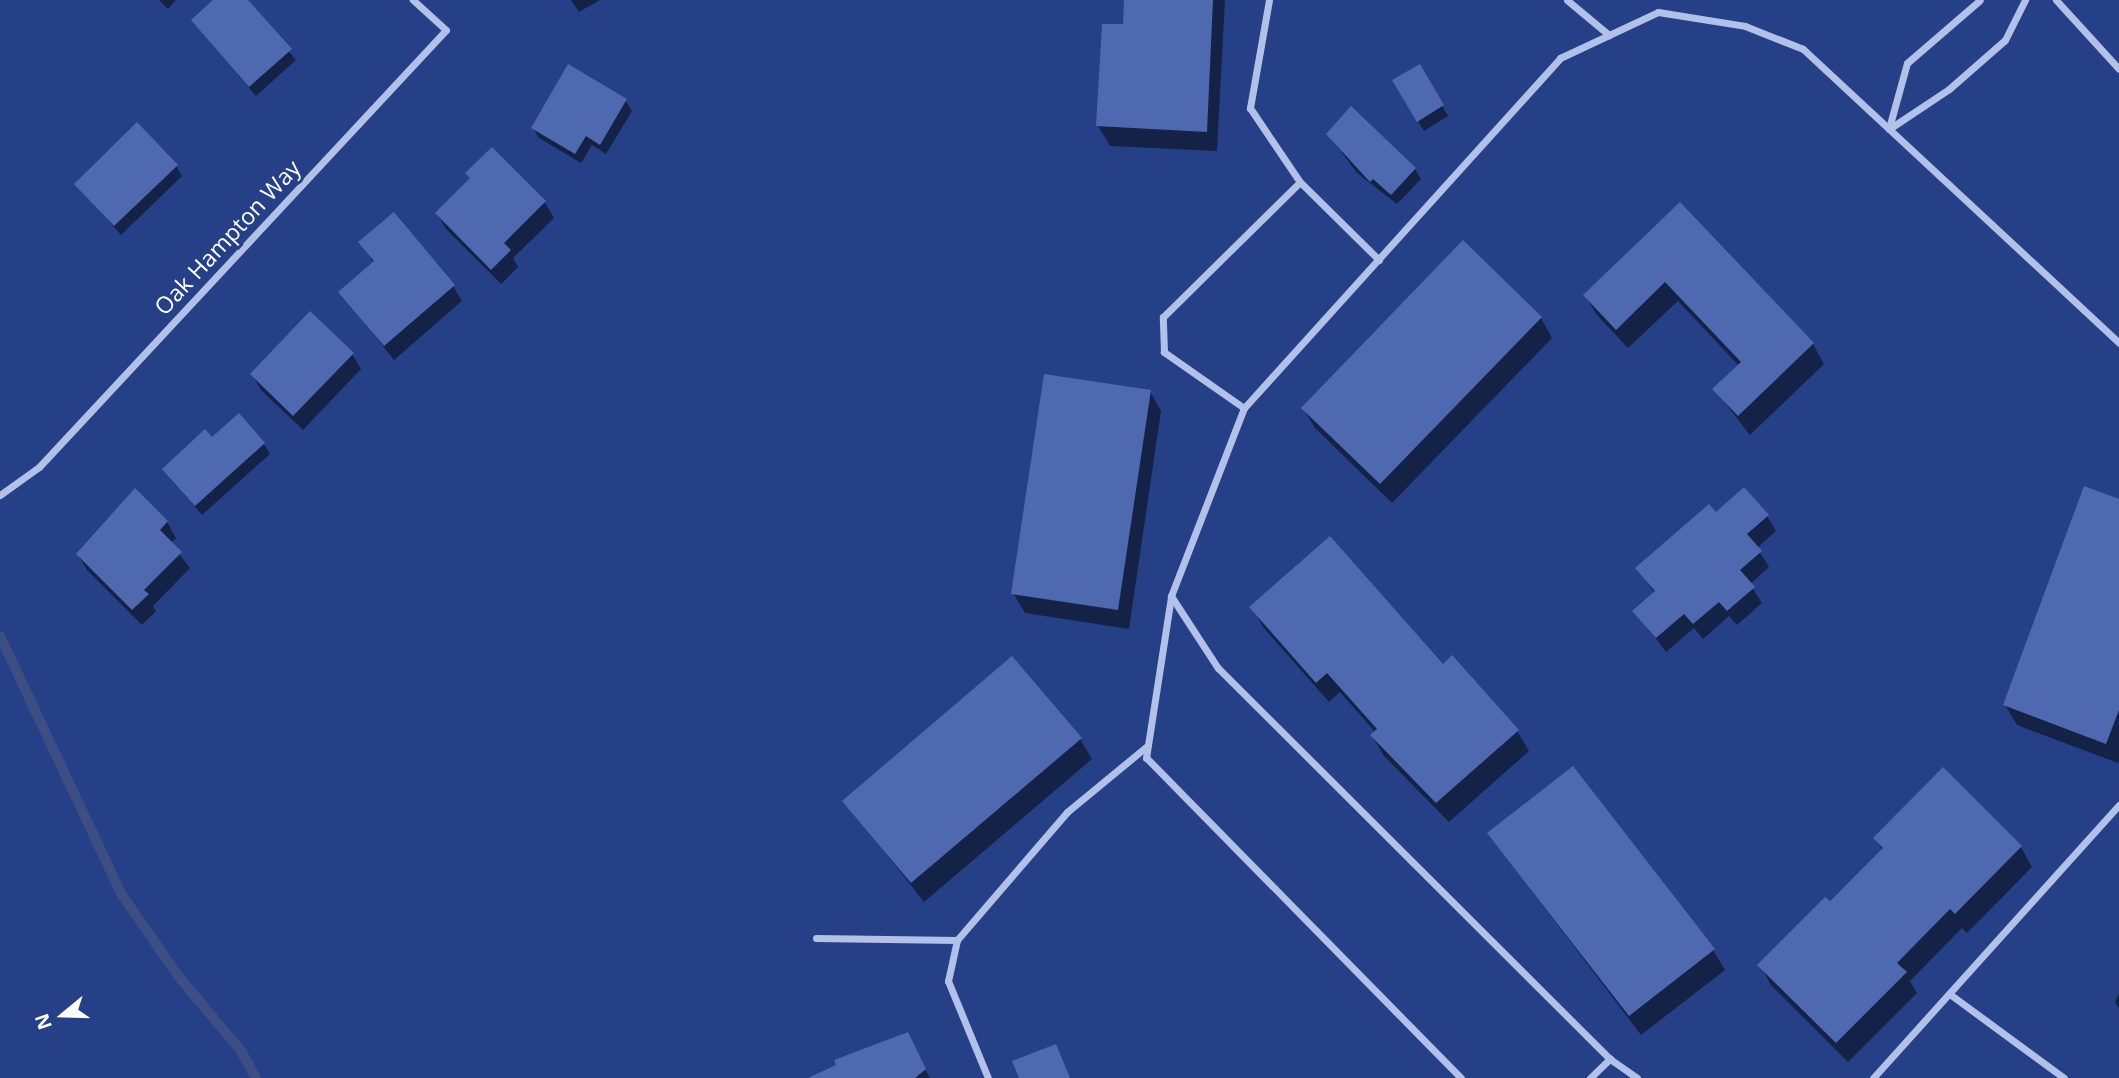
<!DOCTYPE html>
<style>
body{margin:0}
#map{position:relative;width:2119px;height:1078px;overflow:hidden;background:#264088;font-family:"Open Sans",sans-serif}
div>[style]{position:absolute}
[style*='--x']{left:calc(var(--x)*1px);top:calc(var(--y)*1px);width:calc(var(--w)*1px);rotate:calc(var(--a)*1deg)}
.shadow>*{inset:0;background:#0007}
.stream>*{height:10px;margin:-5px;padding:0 5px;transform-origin:5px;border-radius:5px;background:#3c4e83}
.building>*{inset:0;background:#4e69af}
.street>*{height:7px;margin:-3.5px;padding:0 3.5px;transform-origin:3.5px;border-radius:3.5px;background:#b2c1e9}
span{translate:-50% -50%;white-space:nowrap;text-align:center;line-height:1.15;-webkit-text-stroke:6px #264088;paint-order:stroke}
.street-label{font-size:23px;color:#fff}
.north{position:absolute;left:28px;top:980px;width:70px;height:70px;-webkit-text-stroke:5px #264088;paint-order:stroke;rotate:251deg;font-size:19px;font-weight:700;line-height:28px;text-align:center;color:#fff}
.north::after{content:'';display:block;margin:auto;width:24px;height:32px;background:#fff;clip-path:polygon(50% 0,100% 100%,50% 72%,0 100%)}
</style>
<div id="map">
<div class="shadow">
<i style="clip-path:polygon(159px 0,176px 0,168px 9px)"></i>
<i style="clip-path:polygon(216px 0,246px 0,296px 60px,256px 96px,193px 21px)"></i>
<i style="clip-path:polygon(571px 0,600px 0,579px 12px)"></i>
<i style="clip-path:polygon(1126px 0,1225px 0,1217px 151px,1110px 146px,1098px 126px,1125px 26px)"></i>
<i style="clip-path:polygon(1419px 66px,1448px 116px,1424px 131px,1394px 81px)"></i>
<i style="clip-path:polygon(626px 101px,632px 111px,606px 154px,592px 145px,581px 163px,539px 138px,533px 128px)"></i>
<i style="clip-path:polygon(1328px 134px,1415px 169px,1421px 179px,1397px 204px,1357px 173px)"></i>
<i style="clip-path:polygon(492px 149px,545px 203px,554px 218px,513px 258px,518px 267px,501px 284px,446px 229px,437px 214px,471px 180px)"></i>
<i style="clip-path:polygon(176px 166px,182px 176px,121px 235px,76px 184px)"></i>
<i style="clip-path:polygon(1680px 204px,1813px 344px,1824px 364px,1750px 435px,1715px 390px,1739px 366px,1678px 301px,1628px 348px,1597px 315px,1585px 295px)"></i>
<i style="clip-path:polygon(361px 242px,453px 286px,462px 301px,394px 360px,340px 292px,374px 263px)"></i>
<i style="clip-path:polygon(1541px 318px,1552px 338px,1392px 503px,1315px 428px,1303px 408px)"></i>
<i style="clip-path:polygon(352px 354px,361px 369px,303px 430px,261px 390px,252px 374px)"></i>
<i style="clip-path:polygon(1150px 391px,1161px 411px,1129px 629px,1025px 613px,1013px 593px)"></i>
<i style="clip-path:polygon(212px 440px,264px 444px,270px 454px,202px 515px,164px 469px)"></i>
<i style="clip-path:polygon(135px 490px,167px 522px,176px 538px,171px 543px,190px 568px,153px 606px,156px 611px,142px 625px,87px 570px,78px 555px)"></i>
<i style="clip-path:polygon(2119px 501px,2119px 759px,2118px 763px,2017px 725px,2005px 705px)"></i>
<i style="clip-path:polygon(1715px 514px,1767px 516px,1776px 531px,1757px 548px,1769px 567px,1750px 584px,1762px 603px,1737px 625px,1729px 616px,1703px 639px,1694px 628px,1666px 652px,1635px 611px,1655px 593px,1637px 568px)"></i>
<i style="clip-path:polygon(1252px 607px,1443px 666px,1517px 731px,1529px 751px,1449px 822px,1384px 756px,1372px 736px,1376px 733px,1340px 692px,1329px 702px,1263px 627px)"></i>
<i style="clip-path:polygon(1080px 739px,1092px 759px,924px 902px,845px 801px)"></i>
<i style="clip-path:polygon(1943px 770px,2021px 847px,2032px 867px,1967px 933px,1962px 928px,1910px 981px,1917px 993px,1848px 1062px,1771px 985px,1760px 965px,1883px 851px,1876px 839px)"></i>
<i style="clip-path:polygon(1489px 834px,1713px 950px,1725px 970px,1641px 1035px)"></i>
<i style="clip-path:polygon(2119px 993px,2119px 1009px,2115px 1002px)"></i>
<i style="clip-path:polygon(907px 1034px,930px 1078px,812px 1078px)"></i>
</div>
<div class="stream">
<i style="--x:0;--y:636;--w:286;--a:64.8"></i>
<i style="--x:122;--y:895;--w:100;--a:55.2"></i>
<i style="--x:179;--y:977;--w:97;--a:50"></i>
<i style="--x:241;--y:1051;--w:31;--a:61"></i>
</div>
<div class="building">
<i style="clip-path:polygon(213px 0,248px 0,292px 49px,249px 87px,191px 20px)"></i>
<i style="clip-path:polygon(1124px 0,1213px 0,1207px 132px,1096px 126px,1102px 24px,1123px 24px)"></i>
<i style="clip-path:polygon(568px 64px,627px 99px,600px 145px,586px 136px,575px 154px,531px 128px)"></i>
<i style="clip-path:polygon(1420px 64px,1444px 105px,1417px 122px,1392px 80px)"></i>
<i style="clip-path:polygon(1351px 106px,1416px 168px,1391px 195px,1373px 179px,1370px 182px,1326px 134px)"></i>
<i style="clip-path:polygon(137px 122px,178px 165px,114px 226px,74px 184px)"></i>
<i style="clip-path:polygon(492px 147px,546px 201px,504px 243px,511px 250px,491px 270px,435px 213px,470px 178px,465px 173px)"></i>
<i style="clip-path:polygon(1680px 202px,1814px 343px,1738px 416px,1712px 389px,1741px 362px,1665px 282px,1616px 330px,1583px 295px)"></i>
<i style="clip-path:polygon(394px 212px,455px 285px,384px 346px,338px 292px,374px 261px,358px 242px)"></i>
<i style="clip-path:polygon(1463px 240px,1542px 317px,1380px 484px,1301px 408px)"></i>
<i style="clip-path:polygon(310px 311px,354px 353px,293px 416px,250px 374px)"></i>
<i style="clip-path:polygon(1044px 374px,1151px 390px,1118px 610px,1011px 594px)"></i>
<i style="clip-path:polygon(239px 413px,265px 443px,195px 506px,162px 469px,205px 429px,212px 437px)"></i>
<i style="clip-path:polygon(2084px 486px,2119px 499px,2119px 710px,2106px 744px,2003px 705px)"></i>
<i style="clip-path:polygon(1744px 487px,1769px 515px,1747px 534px,1762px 551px,1740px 570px,1755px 587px,1727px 611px,1719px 602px,1693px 624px,1684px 614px,1656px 638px,1632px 611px,1655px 591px,1635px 568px,1709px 504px,1716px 512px)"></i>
<i style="clip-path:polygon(135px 488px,168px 521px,160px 530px,182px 552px,144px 590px,149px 594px,132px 610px,76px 554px)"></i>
<i style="clip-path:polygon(1330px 536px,1443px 664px,1452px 655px,1519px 730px,1436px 803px,1370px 735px,1377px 729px,1327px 673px,1316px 683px,1249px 607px)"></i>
<i style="clip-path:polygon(1012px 656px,1082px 738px,911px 883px,842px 801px)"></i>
<i style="clip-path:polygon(1573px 766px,1715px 949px,1629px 1016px,1487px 833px)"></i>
<i style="clip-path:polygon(1943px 767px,2022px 846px,1955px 914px,1950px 909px,1897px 963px,1907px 972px,1836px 1043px,1757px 965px,1825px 897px,1830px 901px,1883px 848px,1873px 838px)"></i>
<i style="clip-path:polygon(908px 1032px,926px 1069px,915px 1078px,808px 1078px,836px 1065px,834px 1060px)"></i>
<i style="clip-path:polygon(1056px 1044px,1070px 1078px,1019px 1078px,1012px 1061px)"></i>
</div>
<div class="street">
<i style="--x:1269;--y:0;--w:110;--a:100"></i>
<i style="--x:1250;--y:108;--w:89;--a:56"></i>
<i style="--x:1567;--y:0;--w:55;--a:39.8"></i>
<i style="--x:2056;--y:0;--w:93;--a:47.6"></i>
<i style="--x:1889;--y:128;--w:67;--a:-74.5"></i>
<i style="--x:1907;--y:63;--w:96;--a:-40.8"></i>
<i style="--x:1889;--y:129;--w:72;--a:-33.7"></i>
<i style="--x:1949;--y:89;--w:74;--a:-41.2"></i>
<i style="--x:2005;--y:40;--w:45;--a:-63.4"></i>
<i style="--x:1244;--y:408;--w:98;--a:-145"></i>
<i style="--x:1164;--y:352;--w:35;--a:-92"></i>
<i style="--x:1163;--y:317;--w:192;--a:-44.6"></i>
<i style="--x:1300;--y:182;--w:111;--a:44.6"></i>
<i style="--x:0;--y:495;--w:48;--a:-35.7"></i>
<i style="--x:39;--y:467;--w:597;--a:-47.04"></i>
<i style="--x:446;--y:30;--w:45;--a:-137.7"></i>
<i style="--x:1171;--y:596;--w:86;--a:56.9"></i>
<i style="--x:1218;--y:668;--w:554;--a:44.93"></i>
<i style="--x:1610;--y:1059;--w:33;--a:35"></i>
<i style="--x:816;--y:938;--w:141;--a:0.8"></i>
<i style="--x:1951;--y:995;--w:140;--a:36.3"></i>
<i style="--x:988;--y:1078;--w:105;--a:-112.4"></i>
<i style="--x:948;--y:981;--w:42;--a:-77.6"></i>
<i style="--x:957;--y:940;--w:169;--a:-49.3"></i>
<i style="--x:1067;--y:812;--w:104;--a:-39.5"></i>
<i style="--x:1461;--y:1078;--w:449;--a:-134.5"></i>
<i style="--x:1146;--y:758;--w:164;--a:-81.2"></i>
<i style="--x:1171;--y:596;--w:202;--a:-68.8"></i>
<i style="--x:1244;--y:408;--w:472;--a:-47.9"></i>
<i style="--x:1560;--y:58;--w:108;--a:-25.1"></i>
<i style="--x:1658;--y:12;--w:88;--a:9.1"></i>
<i style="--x:1745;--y:26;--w:62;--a:21.6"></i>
<i style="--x:1803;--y:49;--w:432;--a:42.9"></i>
<i style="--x:1590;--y:1078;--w:28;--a:-44"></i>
<i style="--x:1873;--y:1078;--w:367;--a:-48"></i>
</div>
<div class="street-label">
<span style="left:227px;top:237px;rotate:-47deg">Oak Hampton Way</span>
</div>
<div class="north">N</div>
</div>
